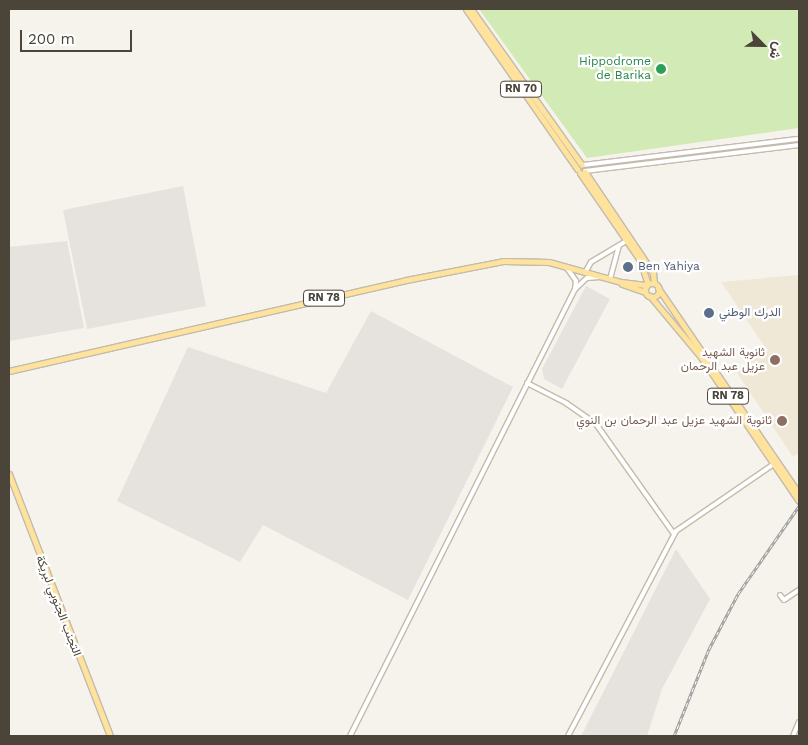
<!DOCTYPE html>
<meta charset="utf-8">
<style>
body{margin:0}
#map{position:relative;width:808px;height:745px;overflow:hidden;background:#f6f3ec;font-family:"Work Sans",Vazirmatn,sans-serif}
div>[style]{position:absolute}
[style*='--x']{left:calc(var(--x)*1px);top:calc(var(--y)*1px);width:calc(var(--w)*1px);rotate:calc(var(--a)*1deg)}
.industrial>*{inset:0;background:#e6e2dd}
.education>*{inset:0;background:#efe8d6}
.green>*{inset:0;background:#d2eab5}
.roads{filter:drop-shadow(1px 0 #c2bbae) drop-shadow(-1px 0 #c2bbae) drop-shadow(0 1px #c2bbae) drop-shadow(0 -1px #c2bbae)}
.minor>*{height:4px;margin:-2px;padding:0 2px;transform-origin:2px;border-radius:2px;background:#fff}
.major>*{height:5px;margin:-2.5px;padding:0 2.5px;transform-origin:2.5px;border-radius:2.5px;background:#ffe39c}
.major>.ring{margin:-2.5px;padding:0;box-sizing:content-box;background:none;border:5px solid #ffe39c;border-radius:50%}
.rail>*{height:3px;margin-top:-1.5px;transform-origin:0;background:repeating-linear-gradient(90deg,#fff 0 4px,#9a9a9a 0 8px);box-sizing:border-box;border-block:1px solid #9a9a9a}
.dots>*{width:14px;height:14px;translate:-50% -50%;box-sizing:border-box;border:2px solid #fff;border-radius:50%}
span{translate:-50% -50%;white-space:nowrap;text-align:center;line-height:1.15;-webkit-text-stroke:4.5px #fff;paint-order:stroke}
.shield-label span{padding:1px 4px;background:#fff;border:1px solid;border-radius:4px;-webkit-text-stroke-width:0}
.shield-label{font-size:11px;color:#4b4439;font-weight:700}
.leisure-label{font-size:12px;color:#27864d}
.right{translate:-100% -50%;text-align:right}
.service-label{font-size:12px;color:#4e5e75}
.left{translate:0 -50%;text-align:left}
.education-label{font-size:12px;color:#785e54}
.street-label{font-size:12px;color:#4b4439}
.frame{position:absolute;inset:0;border:10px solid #4b4439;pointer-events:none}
.north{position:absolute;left:738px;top:20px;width:50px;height:50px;-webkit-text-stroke:4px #fff;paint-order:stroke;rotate:113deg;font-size:14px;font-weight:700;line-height:20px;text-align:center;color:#4b4439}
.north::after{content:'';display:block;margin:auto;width:18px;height:22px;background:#4b4439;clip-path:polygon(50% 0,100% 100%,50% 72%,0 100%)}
.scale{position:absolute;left:20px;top:30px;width:112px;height:22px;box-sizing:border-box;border:2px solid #4b4439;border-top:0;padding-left:6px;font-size:15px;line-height:18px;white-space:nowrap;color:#4b4439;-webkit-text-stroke:4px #fff;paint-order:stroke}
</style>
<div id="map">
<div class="industrial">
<i style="clip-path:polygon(183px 186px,206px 306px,87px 329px,63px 210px)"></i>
<i style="clip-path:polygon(67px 241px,84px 328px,9px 341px,9px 247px)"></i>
<i style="clip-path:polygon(586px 286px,610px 299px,562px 389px,544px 379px,542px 369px)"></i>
<i style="clip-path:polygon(371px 311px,513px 387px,408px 600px,263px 525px,240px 562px,117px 501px,188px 347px,326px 393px)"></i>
<i style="clip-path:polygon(676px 549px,710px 599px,662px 689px,647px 736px,581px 736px)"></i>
</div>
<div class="education">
<i style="clip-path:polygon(799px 275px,799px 453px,793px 457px,737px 373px,765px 347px,721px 282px)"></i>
</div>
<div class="green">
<i style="clip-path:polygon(479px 9px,799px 9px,799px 128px,587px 158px)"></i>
</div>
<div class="roads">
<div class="minor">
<i style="--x:583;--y:165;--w:218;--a:-6.9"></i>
<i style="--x:585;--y:171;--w:216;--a:-6.9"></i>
<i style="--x:567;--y:268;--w:16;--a:55"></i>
<i style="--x:576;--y:281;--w:8;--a:97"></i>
<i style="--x:575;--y:289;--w:16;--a:-43"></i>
<i style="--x:587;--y:278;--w:13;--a:-4"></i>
<i style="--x:586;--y:271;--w:10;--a:-61"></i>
<i style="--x:591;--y:262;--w:43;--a:-30.7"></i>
<i style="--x:610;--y:279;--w:35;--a:-75"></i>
<i style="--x:527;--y:383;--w:44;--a:27.1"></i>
<i style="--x:566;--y:403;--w:37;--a:35"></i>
<i style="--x:596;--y:424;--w:135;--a:54.7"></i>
<i style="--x:780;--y:595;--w:6;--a:51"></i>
<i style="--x:784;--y:600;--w:18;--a:-34"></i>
<i style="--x:350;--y:736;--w:500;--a:-63.28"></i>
<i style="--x:568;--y:736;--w:232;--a:-62.2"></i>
<i style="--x:676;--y:531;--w:119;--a:-34.4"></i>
<i style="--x:793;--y:736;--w:15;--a:-67"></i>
</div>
<div class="major">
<i style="--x:466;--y:9;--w:195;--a:55.2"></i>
<i style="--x:471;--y:9;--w:191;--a:54.6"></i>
<i style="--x:585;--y:172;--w:122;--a:56"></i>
<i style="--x:653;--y:273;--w:10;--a:84"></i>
<i style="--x:580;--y:173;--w:106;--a:55.4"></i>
<i style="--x:640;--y:260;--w:25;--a:72"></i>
<i class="ring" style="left:645px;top:283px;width:9px;height:9px"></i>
<i style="--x:622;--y:284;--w:24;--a:19"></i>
<i style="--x:658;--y:288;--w:250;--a:55.6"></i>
<i style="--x:650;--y:296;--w:80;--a:50.1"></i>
<i style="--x:701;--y:357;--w:174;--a:55.8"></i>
<i style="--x:9;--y:371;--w:407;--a:-12.9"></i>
<i style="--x:406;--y:280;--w:100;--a:-11"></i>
<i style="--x:504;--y:261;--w:45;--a:1.3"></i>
<i style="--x:549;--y:262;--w:75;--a:15.5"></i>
<i style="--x:621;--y:282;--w:25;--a:7"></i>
<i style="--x:9;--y:474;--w:281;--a:68.9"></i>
</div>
</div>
<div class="rail">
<i style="--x:674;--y:736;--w:94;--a:-68.1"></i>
<i style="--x:709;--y:649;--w:62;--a:-62.2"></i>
<i style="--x:738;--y:594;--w:107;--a:-55.3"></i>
</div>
<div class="dots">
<i style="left:661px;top:69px;background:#2e9e5b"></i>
<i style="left:628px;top:267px;background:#5c6f8a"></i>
<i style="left:709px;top:313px;background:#5c6f8a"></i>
<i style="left:775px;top:360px;background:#8d6e63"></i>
<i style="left:782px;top:421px;background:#8d6e63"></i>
</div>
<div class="shield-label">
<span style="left:521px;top:89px">RN 70</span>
<span style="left:324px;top:298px">RN 78</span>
<span style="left:728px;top:396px">RN 78</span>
</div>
<div class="leisure-label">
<span class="right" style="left:651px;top:69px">Hippodrome<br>de Barika</span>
</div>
<div class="service-label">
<span class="left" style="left:638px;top:267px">Ben Yahiya</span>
<span class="left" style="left:719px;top:313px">الدرك الوطني</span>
</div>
<div class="education-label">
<span class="right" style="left:765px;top:360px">ثانوية الشهيد<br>عزيل عبد الرحمان</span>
<span class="right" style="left:772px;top:421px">ثانوية الشهيد عزيل عبد الرحمان بن النوي</span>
</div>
<div class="street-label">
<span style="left:58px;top:606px;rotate:69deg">التجنب الجنوبي لبريكة</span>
</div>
<div class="frame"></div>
<div class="north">ش</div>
<div class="scale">200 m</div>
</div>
